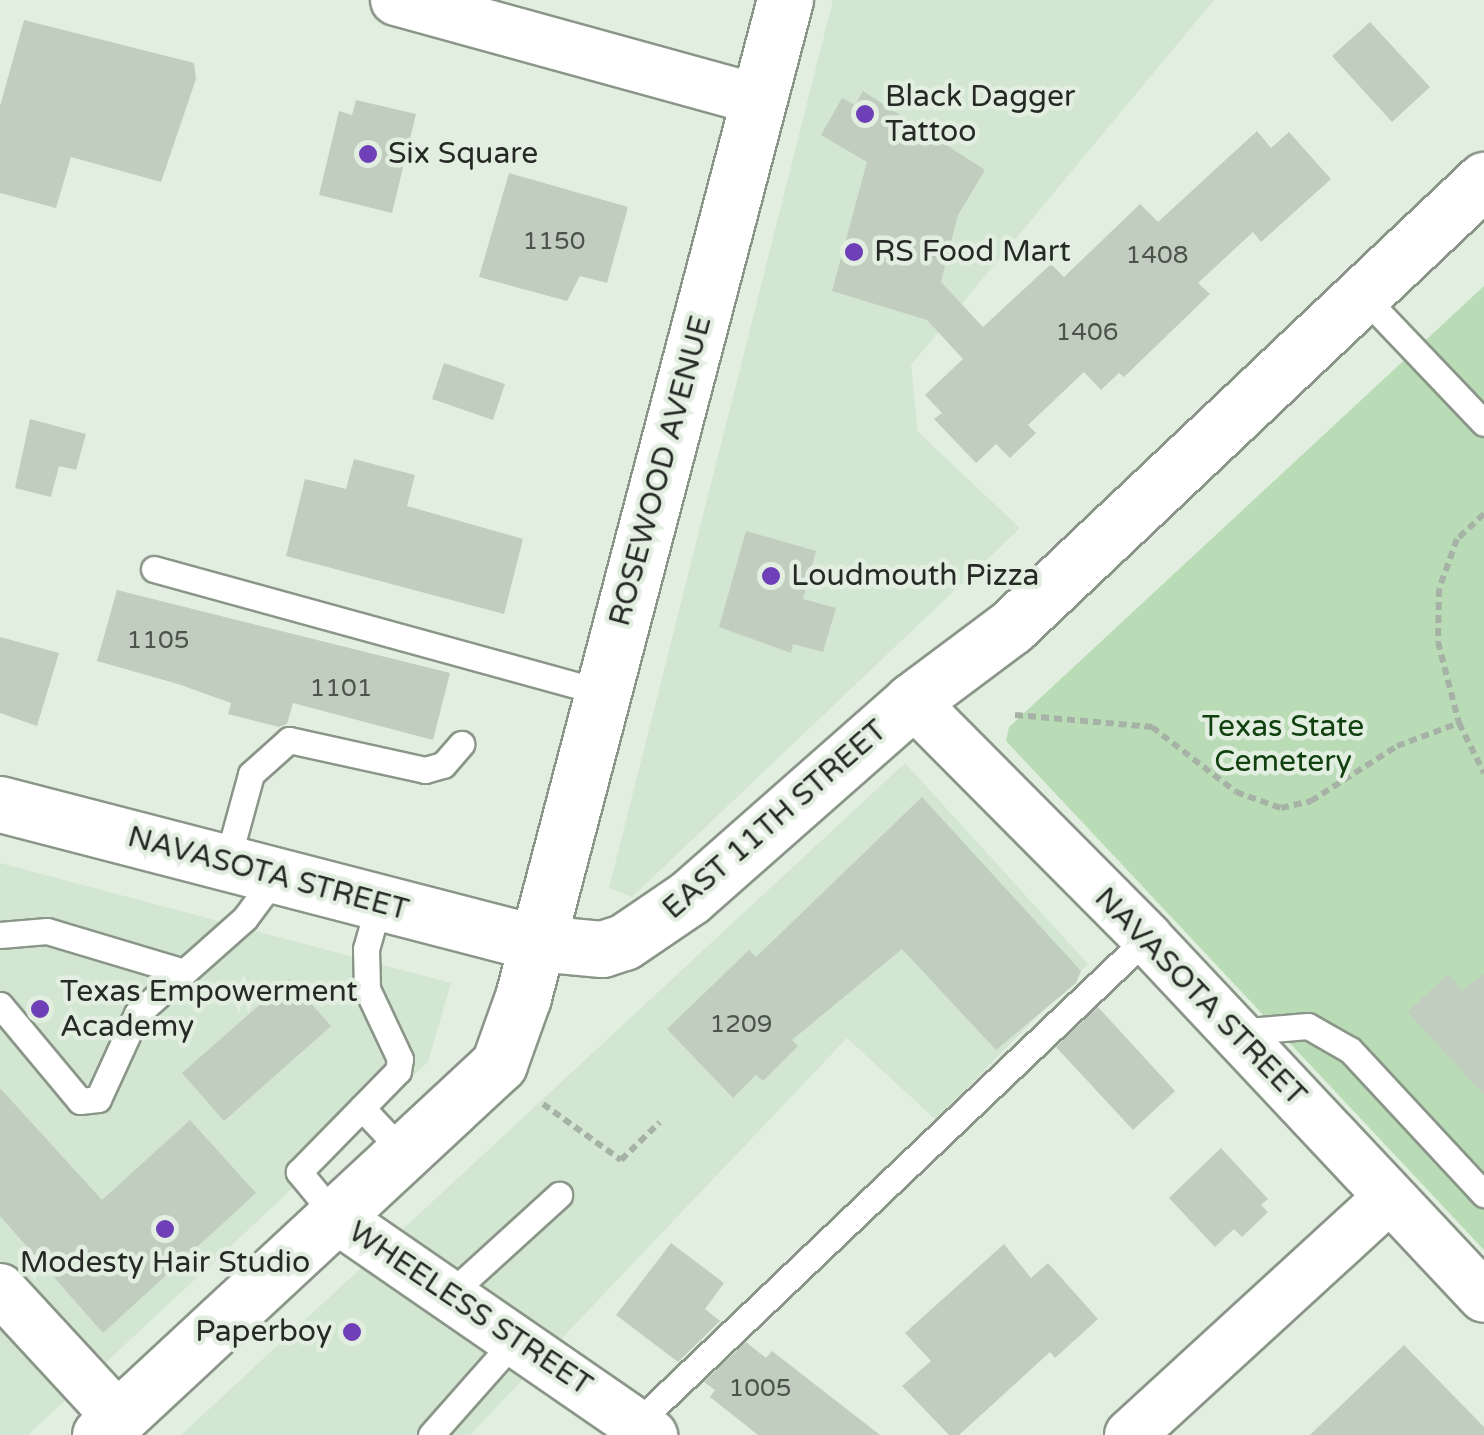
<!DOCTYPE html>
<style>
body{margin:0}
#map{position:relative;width:1484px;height:1435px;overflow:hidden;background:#e2efe0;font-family:"Varela Round",sans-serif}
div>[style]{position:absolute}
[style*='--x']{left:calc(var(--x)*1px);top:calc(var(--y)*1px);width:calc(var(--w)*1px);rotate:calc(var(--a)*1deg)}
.built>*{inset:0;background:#d3e6d1}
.green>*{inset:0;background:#b9dbb5}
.building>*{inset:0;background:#c1cebf}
.path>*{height:6px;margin-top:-3px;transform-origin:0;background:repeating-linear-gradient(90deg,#a7b2a6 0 8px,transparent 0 13px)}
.roads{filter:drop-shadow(2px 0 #8a9688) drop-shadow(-2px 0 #8a9688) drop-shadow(0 2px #8a9688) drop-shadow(0 -2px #8a9688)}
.service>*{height:25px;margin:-12.5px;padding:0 12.5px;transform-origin:12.5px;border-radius:12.5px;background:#fff}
.minor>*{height:50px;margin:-25px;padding:0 25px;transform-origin:25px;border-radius:25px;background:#fff}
.tertiary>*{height:55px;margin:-27.5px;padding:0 27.5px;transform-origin:27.5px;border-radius:27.5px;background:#fff}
.dots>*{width:28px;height:28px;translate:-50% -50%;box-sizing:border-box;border:5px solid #e2efe0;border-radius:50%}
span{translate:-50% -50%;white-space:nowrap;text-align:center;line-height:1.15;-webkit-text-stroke:9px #e2efe0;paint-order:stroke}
.number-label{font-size:25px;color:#4c534b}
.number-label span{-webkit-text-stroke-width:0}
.poi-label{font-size:30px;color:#252a24}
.left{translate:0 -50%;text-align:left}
.right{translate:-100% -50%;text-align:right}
.street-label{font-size:30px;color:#252a24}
.park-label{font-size:30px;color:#124110}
</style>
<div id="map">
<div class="built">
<i style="clip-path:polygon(833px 0,1214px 0,911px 365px,918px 432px,1020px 528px,632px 897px,609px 888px)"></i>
<i style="clip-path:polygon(905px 763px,1088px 964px,936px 1120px,847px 1038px,470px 1435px,181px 1435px)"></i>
<i style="clip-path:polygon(0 863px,451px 983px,428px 1062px,28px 1435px,0 1435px)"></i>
</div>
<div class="green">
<i style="clip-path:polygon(1484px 286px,1484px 1250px,1006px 741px,1009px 727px)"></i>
</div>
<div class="building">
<i style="clip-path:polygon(24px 20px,194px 63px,196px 79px,161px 182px,71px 157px,56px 208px,0 193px,0 106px)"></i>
<i style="clip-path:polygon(1370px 22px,1430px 87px,1392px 122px,1332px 56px)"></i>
<i style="clip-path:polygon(863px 91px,985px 170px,958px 215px,941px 282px,983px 327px,1051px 264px,1064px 277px,1140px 204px,1158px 222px,1257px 131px,1271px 148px,1289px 132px,1331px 179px,1261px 242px,1253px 232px,1198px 283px,1210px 294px,1124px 377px,1119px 373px,1101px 390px,1084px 372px,1028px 425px,1036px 433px,1010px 458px,996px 444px,976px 463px,934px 419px,942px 413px,925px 395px,963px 359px,927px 320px,832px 291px,867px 162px,821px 135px,842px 98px,855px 105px)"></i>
<i style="clip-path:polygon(356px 100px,416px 114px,392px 213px,319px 195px,339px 111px,352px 115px)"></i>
<i style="clip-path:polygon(509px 173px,628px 207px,607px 283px,580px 276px,567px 301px,479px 277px)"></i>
<i style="clip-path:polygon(444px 363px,505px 384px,493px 420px,432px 399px)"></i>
<i style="clip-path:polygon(30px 419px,86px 434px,76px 470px,59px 466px,51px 497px,15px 488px)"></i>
<i style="clip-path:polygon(354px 459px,415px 475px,407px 506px,523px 539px,504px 614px,286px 556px,305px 479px,346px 489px)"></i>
<i style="clip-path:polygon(746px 531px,816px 551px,803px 599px,836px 608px,823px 652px,793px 644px,791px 653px,719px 627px)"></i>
<i style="clip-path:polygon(117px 590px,450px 673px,433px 740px,293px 703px,287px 724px,279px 727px,228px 714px,231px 703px,178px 684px,97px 661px)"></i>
<i style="clip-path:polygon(0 637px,59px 653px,37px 726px,0 713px)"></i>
<i style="clip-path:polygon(922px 797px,1081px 971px,1076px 983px,996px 1050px,902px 949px,792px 1040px,798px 1046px,763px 1081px,756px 1075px,733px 1098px,667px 1029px,749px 950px,756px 957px)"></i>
<i style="clip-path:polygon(1448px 974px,1462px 990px,1484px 974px,1484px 1095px,1407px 1012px)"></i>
<i style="clip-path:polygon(289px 979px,331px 1026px,224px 1121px,182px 1073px)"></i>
<i style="clip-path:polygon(1098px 1007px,1175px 1091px,1133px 1130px,1056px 1047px)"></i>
<i style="clip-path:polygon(0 1088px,102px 1200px,190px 1120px,256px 1193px,103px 1333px,0 1216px)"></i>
<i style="clip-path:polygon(1221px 1148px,1268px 1199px,1261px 1205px,1268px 1212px,1242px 1237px,1234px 1229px,1215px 1247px,1169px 1198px)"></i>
<i style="clip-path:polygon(671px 1243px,724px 1283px,705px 1309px,720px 1321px,678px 1362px,616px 1315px)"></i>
<i style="clip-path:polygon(1004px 1244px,1031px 1278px,1048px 1263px,1098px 1319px,1055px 1358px,1050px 1352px,959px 1435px,949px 1435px,902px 1386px,931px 1361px,905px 1333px)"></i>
<i style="clip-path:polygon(746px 1342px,766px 1358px,772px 1351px,880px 1435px,758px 1435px,710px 1397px,715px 1390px,704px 1382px)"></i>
<i style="clip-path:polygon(1404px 1345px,1484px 1427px,1484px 1435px,1310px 1435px)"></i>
</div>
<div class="path">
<i style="--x:1484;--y:514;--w:37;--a:137"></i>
<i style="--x:1457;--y:539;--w:53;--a:109.8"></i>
<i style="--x:1439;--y:589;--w:53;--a:91.1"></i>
<i style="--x:1438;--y:642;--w:84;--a:75.5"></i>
<i style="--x:1459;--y:723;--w:56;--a:63.4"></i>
<i style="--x:1015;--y:715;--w:138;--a:5"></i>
<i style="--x:1152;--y:727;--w:106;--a:37.7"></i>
<i style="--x:1236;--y:792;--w:48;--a:19.6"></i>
<i style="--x:1281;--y:808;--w:31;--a:-13"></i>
<i style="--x:1311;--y:801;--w:102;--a:-32.6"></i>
<i style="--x:1397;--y:746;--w:66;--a:-20.4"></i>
<i style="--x:543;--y:1104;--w:96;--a:35.7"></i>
<i style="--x:621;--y:1160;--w:54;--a:-44.3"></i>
</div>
<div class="roads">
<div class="service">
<i style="--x:1361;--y:294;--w:178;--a:46.4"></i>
<i style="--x:154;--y:569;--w:466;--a:15.4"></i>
<i style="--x:227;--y:862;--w:91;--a:-74.7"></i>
<i style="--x:251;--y:774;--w:51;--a:-41.8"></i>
<i style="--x:289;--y:740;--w:139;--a:12.4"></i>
<i style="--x:425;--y:770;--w:19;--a:-16"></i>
<i style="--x:443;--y:765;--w:28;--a:-49"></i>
<i style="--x:0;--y:935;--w:47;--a:-4.9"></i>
<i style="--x:47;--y:931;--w:143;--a:16.7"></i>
<i style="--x:0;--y:1005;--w:125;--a:50.2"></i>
<i style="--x:80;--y:1101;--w:18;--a:-6"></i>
<i style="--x:98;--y:1099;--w:94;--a:-65.4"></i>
<i style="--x:137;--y:1014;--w:144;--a:-41.6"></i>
<i style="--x:245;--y:918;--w:54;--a:-53.3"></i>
<i style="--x:1236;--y:1032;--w:72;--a:-4.8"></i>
<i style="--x:1308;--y:1026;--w:48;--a:29.7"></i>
<i style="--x:1350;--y:1050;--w:197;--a:47.1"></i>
<i style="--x:362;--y:1108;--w:64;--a:46.9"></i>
<i style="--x:337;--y:1218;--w:60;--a:-129.6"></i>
<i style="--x:299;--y:1172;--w:141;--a:-45.6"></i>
<i style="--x:398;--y:1071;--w:12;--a:-81"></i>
<i style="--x:400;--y:1059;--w:77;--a:-115.2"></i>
<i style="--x:367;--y:989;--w:40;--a:-91.4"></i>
<i style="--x:366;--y:949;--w:48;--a:-74.2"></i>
<i style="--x:449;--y:1295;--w:149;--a:-42.3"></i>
<i style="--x:637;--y:1423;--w:704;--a:-43.56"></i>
<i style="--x:431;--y:1435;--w:127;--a:-48.5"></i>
</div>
<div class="minor">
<i style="--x:396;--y:0;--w:377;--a:15.4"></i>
<i style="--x:912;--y:701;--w:334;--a:45.2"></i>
<i style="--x:1147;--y:938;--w:492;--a:46.8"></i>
<i style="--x:337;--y:1218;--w:383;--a:34.6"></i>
<i style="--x:0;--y:1289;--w:176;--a:47.3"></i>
<i style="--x:1130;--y:1435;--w:352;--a:-42.5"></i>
</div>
<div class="tertiary">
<i style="--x:0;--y:804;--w:555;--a:14.51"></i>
<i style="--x:537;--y:943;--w:65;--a:5.3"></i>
<i style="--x:602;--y:949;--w:23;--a:-18"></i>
<i style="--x:624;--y:942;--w:80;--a:-34.3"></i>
<i style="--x:690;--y:897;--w:296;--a:-41.4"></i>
<i style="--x:912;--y:701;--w:124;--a:-36.8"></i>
<i style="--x:1011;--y:627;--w:651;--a:-43.38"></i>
<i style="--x:100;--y:1435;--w:545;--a:-42.92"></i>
<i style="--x:499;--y:1064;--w:71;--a:-70.3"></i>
<i style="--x:523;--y:997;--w:1031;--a:-75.28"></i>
</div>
</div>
<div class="dots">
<i style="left:865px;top:114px;background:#6e3fb7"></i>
<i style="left:368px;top:154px;background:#6e3fb7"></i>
<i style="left:854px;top:252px;background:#6e3fb7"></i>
<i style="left:771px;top:576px;background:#6e3fb7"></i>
<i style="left:40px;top:1009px;background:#6e3fb7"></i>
<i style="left:165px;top:1229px;background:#6e3fb7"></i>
<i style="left:352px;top:1332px;background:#6e3fb7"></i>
</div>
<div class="number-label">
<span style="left:554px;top:241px">1150</span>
<span style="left:1157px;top:255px">1408</span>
<span style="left:1087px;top:332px">1406</span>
<span style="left:158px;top:640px">1105</span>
<span style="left:341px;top:688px">1101</span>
<span style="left:741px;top:1024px">1209</span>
<span style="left:760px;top:1388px">1005</span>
</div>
<div class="poi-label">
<span class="left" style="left:885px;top:114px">Black Dagger<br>Tattoo</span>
<span class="left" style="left:388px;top:154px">Six Square</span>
<span class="left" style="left:874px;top:252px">RS Food Mart</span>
<span class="left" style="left:791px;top:576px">Loudmouth Pizza</span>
<span class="left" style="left:60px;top:1009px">Texas Empowerment<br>Academy</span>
<span style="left:165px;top:1263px">Modesty Hair Studio</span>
<span class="right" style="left:332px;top:1332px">Paperboy</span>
</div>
<div class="street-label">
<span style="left:661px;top:471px;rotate:-75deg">ROSEWOOD AVENUE</span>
<span style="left:775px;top:820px;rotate:-41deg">EAST 11TH STREET</span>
<span style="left:268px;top:874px;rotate:15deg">NAVASOTA STREET</span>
<span style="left:1200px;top:997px;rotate:46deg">NAVASOTA STREET</span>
<span style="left:470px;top:1309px;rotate:34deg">WHEELESS STREET</span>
</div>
<div class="park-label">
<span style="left:1283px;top:744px">Texas State<br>Cemetery</span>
</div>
</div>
